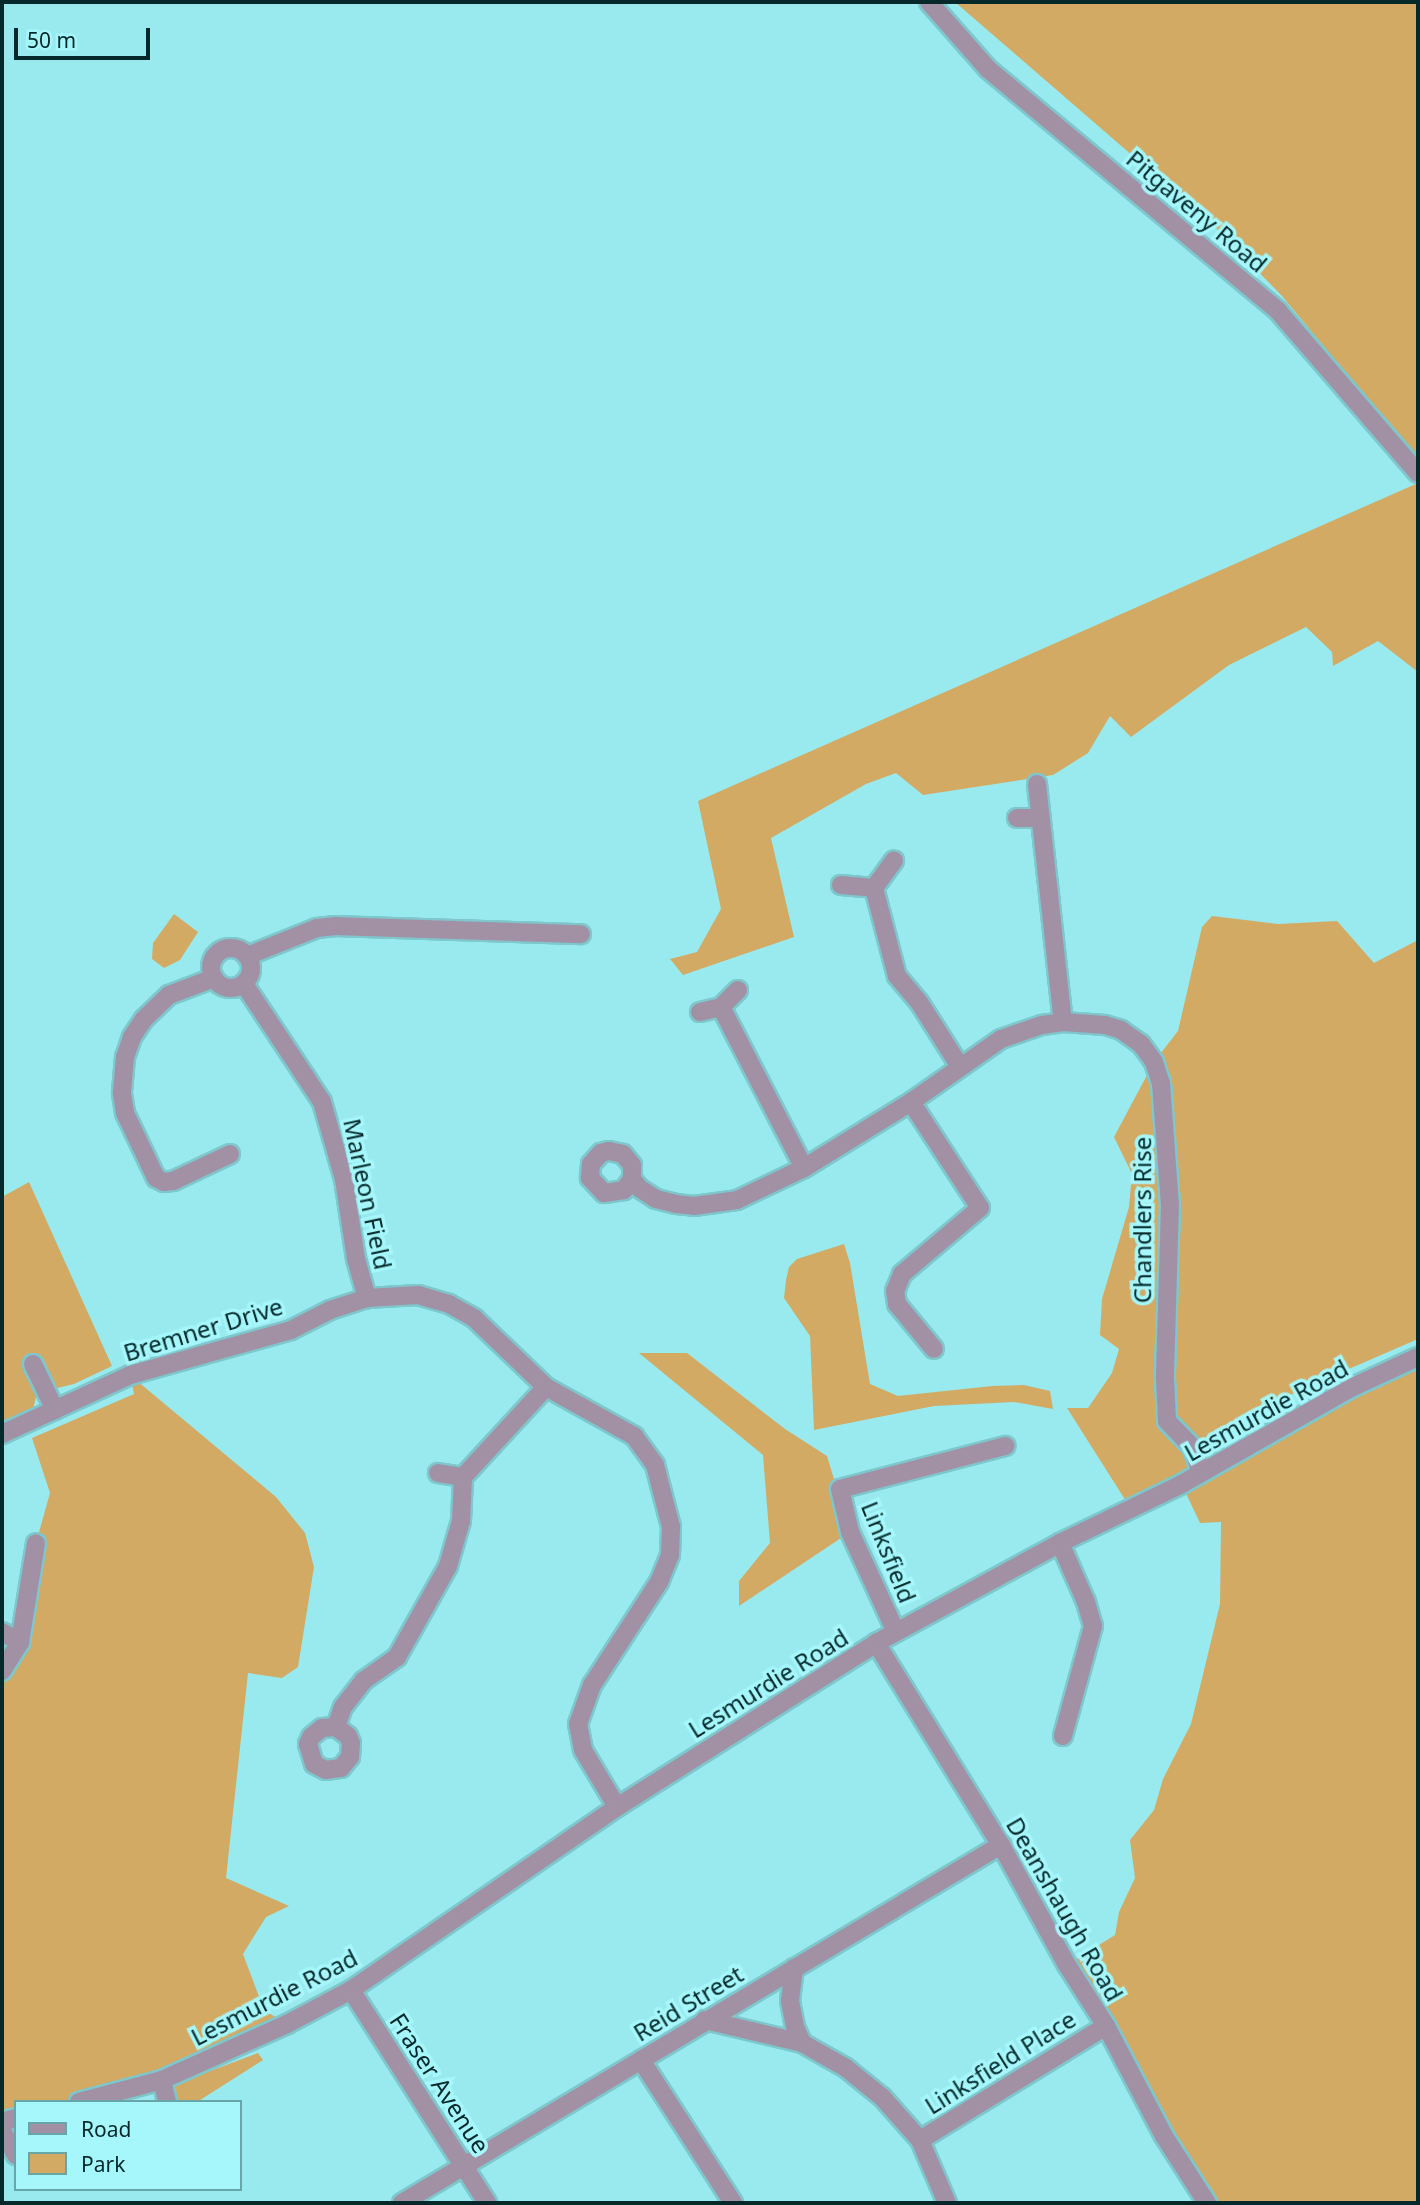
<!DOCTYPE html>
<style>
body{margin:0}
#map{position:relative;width:1420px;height:2205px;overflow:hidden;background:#99eaef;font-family:"Noto Sans",sans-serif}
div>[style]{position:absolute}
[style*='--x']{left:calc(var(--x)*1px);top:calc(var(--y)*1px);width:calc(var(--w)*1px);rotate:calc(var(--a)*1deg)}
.green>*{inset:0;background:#d2aa64}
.roads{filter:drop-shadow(2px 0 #7ec7cc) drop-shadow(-2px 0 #7ec7cc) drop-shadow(0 2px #7ec7cc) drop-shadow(0 -2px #7ec7cc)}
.minor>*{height:18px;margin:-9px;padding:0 9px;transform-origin:9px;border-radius:9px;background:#a291a5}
.minor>.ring{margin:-9px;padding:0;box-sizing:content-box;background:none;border:18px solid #a291a5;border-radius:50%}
.tertiary>*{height:18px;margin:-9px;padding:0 9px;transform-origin:9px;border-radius:9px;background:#a291a5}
span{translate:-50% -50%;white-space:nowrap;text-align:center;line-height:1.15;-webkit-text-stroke:7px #a6f7fc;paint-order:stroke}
.street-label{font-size:24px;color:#05292b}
.frame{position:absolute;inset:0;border:4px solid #05292b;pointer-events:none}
.legend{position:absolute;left:14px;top:2100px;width:228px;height:91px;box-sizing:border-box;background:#a6f7fc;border:2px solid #66a5a8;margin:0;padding:9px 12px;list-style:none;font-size:21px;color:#05292b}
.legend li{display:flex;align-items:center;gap:14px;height:35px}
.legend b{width:35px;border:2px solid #66a5a8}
.scale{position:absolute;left:14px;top:28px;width:136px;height:32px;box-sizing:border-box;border:4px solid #05292b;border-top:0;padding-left:9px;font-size:21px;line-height:24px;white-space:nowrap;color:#05292b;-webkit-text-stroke:5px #a6f7fc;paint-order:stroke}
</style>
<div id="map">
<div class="green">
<i style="clip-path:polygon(955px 2px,1418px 2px,1418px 460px,1282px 296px,1216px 228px)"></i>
<i style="clip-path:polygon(1418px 483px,1418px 672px,1378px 641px,1333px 666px,1332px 652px,1306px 627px,1229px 665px,1131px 737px,1110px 716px,1088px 753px,1053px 775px,923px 795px,896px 773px,866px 784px,771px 838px,794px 937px,683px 975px,670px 959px,697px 952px,721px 909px,698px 801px)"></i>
<i style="clip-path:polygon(174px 914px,198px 932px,180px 960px,164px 968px,152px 959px,153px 943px)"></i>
<i style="clip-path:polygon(1212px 916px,1278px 924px,1337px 921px,1374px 963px,1418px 940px,1418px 1339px,1298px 1391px,1193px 1448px,1201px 1473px,1418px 1357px,1418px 2203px,1207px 2203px,1067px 1965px,1115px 1935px,1119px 1912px,1135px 1878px,1130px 1840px,1154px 1810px,1163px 1779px,1191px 1724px,1220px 1604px,1221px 1522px,1200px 1523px,1182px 1485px,1131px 1509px,1067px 1408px,1088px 1408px,1112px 1373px,1119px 1349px,1100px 1335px,1102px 1299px,1129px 1207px,1132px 1174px,1114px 1137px,1154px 1062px,1178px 1031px,1202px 927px)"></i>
<i style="clip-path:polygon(29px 1182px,112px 1366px,74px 1384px,37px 1393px,33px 1409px,26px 1414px,2px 1426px,2px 1197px)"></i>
<i style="clip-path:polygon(844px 1244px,850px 1263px,870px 1384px,898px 1396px,992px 1386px,1024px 1385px,1050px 1391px,1053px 1409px,1014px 1402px,934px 1406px,814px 1430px,810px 1336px,784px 1298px,786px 1280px,789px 1267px,797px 1259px)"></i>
<i style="clip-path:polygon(639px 1353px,687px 1353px,785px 1429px,827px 1456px,850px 1532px,739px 1606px,739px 1581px,770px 1543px,763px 1455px)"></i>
<i style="clip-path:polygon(130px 1375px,276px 1497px,305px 1533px,314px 1567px,298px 1667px,282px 1678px,248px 1673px,226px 1878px,289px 1906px,266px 1917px,243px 1954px,264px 2010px,287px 2024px,162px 2080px,79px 2102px,16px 2102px,16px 2118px,2px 2122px,2px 1671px,20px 1642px,36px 1543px,50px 1493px,32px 1438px,134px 1394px)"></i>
<i style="clip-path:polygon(258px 2053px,263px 2060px,197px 2102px,174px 2102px,173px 2089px,178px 2083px)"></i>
</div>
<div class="roads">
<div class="minor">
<i style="--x:929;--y:2;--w:89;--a:48.6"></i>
<i style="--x:988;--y:69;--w:378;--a:39.8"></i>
<i style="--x:1278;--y:311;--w:214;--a:49.2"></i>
<i style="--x:1037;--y:784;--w:239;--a:83.8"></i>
<i style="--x:1017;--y:818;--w:23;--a:0"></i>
<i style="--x:841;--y:885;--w:33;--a:5"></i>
<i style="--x:874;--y:888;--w:91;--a:75.4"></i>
<i style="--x:897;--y:976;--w:34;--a:50"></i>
<i style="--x:919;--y:1002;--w:75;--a:57.6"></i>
<i style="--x:874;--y:888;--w:34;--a:-54"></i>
<i class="ring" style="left:211px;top:948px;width:22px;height:22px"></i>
<i style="--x:247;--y:956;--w:75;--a:-21.8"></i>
<i style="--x:317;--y:928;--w:19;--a:-6"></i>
<i style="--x:336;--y:926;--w:245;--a:1.9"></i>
<i style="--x:214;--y:978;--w:48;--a:159.3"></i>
<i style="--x:169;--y:995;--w:35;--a:136"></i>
<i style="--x:144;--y:1019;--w:22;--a:124"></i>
<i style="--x:132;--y:1037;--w:21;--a:109"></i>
<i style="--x:125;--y:1057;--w:37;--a:95"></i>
<i style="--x:122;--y:1094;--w:19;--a:81"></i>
<i style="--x:125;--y:1113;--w:72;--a:64.5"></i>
<i style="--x:156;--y:1178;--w:9;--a:27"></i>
<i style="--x:164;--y:1182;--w:9;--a:-6"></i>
<i style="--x:173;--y:1181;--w:63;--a:-25.3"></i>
<i style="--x:244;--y:984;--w:141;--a:56.5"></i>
<i style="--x:322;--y:1102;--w:80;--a:74.1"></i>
<i style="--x:344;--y:1179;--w:81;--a:81.5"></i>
<i style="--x:356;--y:1259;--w:41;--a:74.2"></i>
<i style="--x:367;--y:1298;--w:51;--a:-3.4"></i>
<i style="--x:418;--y:1295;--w:32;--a:16"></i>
<i style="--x:449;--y:1304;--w:29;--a:29"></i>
<i style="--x:474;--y:1318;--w:100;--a:43.8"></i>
<i style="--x:546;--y:1387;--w:101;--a:29.1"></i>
<i style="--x:634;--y:1436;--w:36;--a:54"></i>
<i style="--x:655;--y:1465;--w:64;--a:75.5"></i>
<i style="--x:671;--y:1527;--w:28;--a:92"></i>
<i style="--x:670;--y:1555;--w:29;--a:112"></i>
<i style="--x:659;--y:1582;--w:123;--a:123"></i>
<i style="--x:592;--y:1685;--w:41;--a:109.7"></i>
<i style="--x:578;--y:1724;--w:26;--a:79"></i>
<i style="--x:583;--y:1750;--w:66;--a:59.2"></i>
<i style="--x:721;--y:1007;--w:24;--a:-45"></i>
<i style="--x:700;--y:1012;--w:22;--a:-13"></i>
<i style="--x:721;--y:1007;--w:181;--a:62.7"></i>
<i style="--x:911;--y:1102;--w:126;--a:56.9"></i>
<i style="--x:980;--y:1208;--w:102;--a:139.8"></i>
<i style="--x:902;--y:1274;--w:18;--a:112"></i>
<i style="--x:895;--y:1291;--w:13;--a:81"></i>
<i style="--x:897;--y:1304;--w:58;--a:50.6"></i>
<i style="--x:632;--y:1179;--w:14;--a:126"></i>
<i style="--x:624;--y:1190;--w:20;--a:171"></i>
<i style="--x:604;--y:1193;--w:21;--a:-133"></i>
<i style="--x:590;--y:1178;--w:14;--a:-86"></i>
<i style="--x:591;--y:1164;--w:15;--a:-48"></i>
<i style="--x:601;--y:1153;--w:8;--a:-14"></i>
<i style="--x:609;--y:1151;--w:14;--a:12"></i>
<i style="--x:623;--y:1154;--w:14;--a:51"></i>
<i style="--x:632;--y:1165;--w:14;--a:90"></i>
<i style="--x:632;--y:1179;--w:11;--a:52"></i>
<i style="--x:639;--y:1188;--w:20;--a:33"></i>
<i style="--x:656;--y:1199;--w:21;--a:14"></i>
<i style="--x:676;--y:1204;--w:18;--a:6"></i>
<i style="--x:694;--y:1206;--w:43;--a:-7.9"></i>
<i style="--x:737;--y:1200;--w:74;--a:-25.5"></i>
<i style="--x:804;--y:1168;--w:126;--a:-31.7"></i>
<i style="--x:911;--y:1102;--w:110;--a:-35"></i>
<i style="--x:1001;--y:1039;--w:43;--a:-18.9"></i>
<i style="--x:1042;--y:1025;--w:21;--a:-8"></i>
<i style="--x:1063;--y:1022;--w:42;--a:4.1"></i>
<i style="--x:1105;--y:1025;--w:17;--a:17"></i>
<i style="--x:1121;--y:1030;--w:24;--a:35"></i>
<i style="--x:1141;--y:1044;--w:22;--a:54"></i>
<i style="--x:1154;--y:1062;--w:22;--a:72"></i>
<i style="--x:1161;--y:1083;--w:122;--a:85.8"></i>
<i style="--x:1170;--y:1205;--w:173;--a:91.7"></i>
<i style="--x:1165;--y:1378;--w:43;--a:87.3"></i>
<i style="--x:1167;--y:1421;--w:37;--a:46"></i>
<i style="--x:1193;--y:1448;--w:26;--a:72"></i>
<i style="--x:33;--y:1364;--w:51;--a:64.4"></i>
<i style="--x:2;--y:1434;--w:141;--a:-24.7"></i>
<i style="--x:130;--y:1375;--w:167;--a:-15.6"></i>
<i style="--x:291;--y:1330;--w:44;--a:-27.1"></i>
<i style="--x:330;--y:1310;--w:39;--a:-18"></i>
<i style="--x:438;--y:1473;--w:25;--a:9"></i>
<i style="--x:1060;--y:1543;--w:64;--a:66.2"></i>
<i style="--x:1086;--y:1602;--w:25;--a:74"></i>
<i style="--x:1093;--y:1626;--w:114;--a:105.3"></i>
<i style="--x:2;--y:1632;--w:21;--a:29"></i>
<i style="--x:896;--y:1632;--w:110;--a:-114.7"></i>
<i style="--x:850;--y:1532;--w:44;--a:-103.1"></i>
<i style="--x:840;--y:1489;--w:171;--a:-14.6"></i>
<i style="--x:876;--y:1643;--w:238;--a:58.3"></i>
<i style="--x:1001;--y:1845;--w:137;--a:61.2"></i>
<i style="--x:1067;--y:1965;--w:72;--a:57.4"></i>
<i style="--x:1106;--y:2026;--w:124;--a:62.2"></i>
<i style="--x:1164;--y:2136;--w:80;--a:57.3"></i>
<i style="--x:2;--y:1671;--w:34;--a:-58"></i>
<i style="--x:20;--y:1642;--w:100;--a:-80.8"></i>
<i style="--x:336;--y:1727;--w:14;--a:176"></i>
<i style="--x:322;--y:1728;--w:14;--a:141"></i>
<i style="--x:311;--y:1737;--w:8;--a:113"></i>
<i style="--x:308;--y:1744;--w:21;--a:73"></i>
<i style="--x:314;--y:1764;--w:13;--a:27"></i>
<i style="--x:326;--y:1770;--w:15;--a:-8"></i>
<i style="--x:341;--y:1768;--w:14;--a:-51"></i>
<i style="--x:350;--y:1757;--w:14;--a:-86"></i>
<i style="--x:351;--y:1743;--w:8;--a:-113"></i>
<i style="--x:348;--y:1736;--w:15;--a:-143"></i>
<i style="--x:336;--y:1727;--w:21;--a:-71"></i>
<i style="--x:343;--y:1707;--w:33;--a:-52"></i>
<i style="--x:363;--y:1681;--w:42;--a:-35.2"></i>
<i style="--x:397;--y:1657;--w:104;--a:-60.7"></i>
<i style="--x:448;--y:1566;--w:47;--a:-73.9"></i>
<i style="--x:461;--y:1521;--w:44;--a:-87.4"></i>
<i style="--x:463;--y:1477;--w:122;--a:-47.3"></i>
<i style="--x:794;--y:1968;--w:33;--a:97"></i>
<i style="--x:790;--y:2001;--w:26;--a:79"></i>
<i style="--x:795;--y:2027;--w:17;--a:66"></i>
<i style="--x:351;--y:1990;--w:253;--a:57.4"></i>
<i style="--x:705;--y:2020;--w:100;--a:13.3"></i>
<i style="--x:802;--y:2043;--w:51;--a:29.6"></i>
<i style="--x:846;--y:2068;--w:46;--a:38.9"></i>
<i style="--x:882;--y:2097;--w:57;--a:48.5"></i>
<i style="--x:920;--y:2140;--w:69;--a:66.8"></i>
<i style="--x:641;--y:2060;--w:170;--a:57.2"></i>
<i style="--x:162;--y:2080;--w:23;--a:77"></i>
<i style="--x:2;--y:2131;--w:28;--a:60"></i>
<i style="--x:920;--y:2140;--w:218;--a:-31.5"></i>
<i style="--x:402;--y:2203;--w:698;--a:-30.87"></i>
</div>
<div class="tertiary">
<i style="--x:79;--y:2102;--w:86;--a:-14.8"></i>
<i style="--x:162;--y:2080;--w:137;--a:-24.1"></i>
<i style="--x:287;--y:2024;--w:72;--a:-28"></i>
<i style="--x:351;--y:1990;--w:323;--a:-34.5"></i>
<i style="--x:617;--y:1807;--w:307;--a:-32.3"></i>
<i style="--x:876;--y:1643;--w:209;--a:-28.5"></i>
<i style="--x:1060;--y:1543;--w:136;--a:-25.8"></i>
<i style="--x:1182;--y:1484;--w:197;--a:-29.6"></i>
<i style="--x:1353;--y:1387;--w:72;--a:-24.8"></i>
<i style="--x:2;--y:2122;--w:15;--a:-16"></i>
</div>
</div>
<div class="street-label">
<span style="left:1197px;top:211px;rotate:40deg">Pitgaveny Road</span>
<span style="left:368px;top:1194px;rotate:78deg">Marleon Field</span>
<span style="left:1142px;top:1220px;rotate:-90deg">Chandlers Rise</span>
<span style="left:203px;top:1329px;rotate:-17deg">Bremner Drive</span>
<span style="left:1266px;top:1410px;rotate:-29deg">Lesmurdie Road</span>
<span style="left:889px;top:1552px;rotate:68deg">Linksfield</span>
<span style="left:768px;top:1683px;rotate:-32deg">Lesmurdie Road</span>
<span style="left:1065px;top:1909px;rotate:60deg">Deanshaugh Road</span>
<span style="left:274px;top:1997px;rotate:-27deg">Lesmurdie Road</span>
<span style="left:688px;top:2003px;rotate:-31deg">Reid Street</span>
<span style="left:1000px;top:2062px;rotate:-32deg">Linksfield Place</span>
<span style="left:440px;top:2083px;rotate:57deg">Fraser Avenue</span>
</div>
<div class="frame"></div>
<ul class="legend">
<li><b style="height:9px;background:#a291a5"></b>Road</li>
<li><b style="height:19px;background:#d2aa64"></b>Park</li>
</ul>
<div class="scale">50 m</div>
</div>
